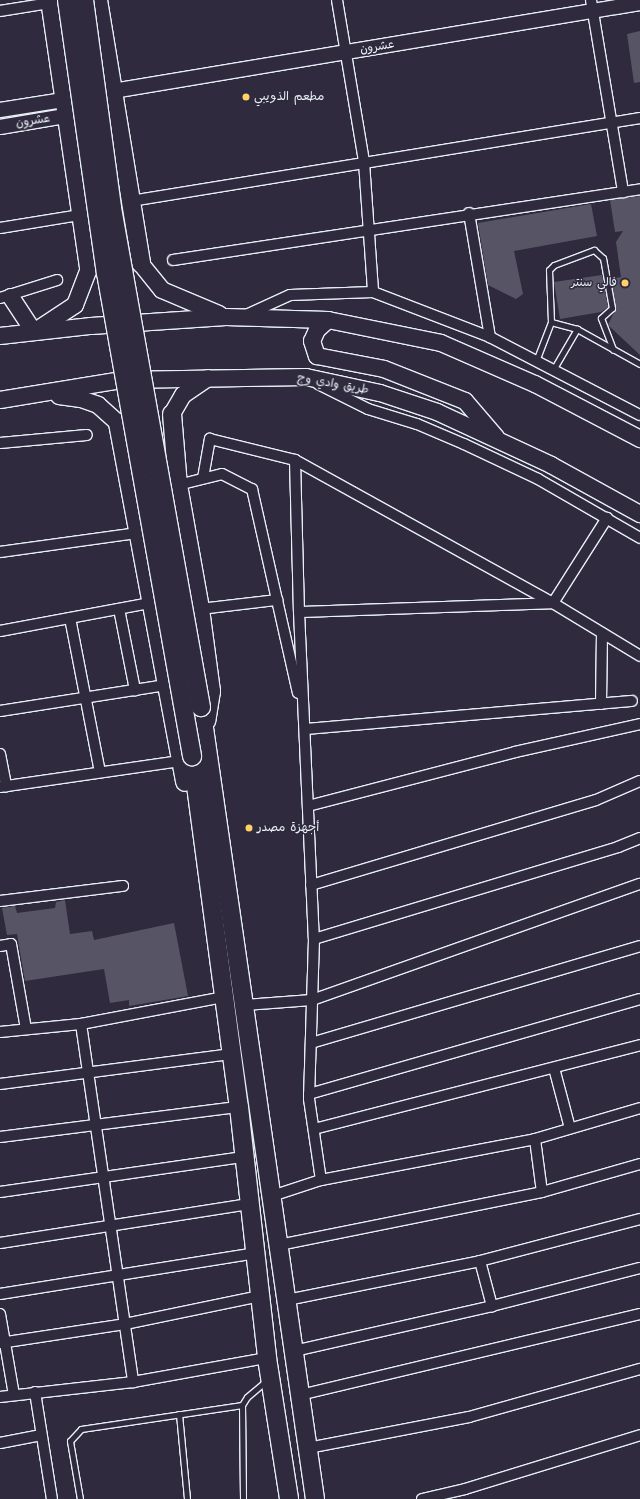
<!DOCTYPE html>
<meta charset="utf-8">
<style>
body{margin:0}
#map{position:relative;width:640px;height:1499px;overflow:hidden;background:#2f2a3d;font-family:Kalam,"Playpen Sans Arabic",sans-serif}
div>[style]{position:absolute}
[style*='--x']{left:calc(var(--x)*1px);top:calc(var(--y)*1px);width:calc(var(--w)*1px);rotate:calc(var(--a)*1deg)}
.building>*{inset:0;background:#575565}
.roads{filter:drop-shadow(1px 0 #e8f1f8) drop-shadow(-1px 0 #e8f1f8) drop-shadow(0 1px #e8f1f8) drop-shadow(0 -1px #e8f1f8)}
.lane>*{height:5px;margin:-2.5px;padding:0 2.5px;transform-origin:2.5px;border-radius:2.5px;background:#2f2a3d}
.street>*{height:10px;margin:-5px;padding:0 5px;transform-origin:5px;border-radius:5px;background:#2f2a3d}
.secondary>*{height:14px;margin:-7px;padding:0 7px;transform-origin:7px;border-radius:7px;background:#2f2a3d}
.primary>*{height:16px;margin:-8px;padding:0 8px;transform-origin:8px;border-radius:8px;background:#2f2a3d}
.highway>*{height:18px;margin:-9px;padding:0 9px;transform-origin:9px;border-radius:9px;background:#2f2a3d}
.bridges{filter:drop-shadow(1px 0 #e8f1f8) drop-shadow(-1px 0 #e8f1f8) drop-shadow(0 1px #e8f1f8) drop-shadow(0 -1px #e8f1f8)}
.highway-bridge>*{height:18px;margin:-9px;padding:0 9px;transform-origin:9px;border-radius:9px;background:#2f2a3d}
.dots>*{width:11px;height:11px;translate:-50% -50%;box-sizing:border-box;border:2px solid #2f2a3d;border-radius:50%}
span{translate:-50% -50%;white-space:nowrap;text-align:center;line-height:1.15;-webkit-text-stroke:3px #2f2a3d;paint-order:stroke}
.street-label{font-size:12px;color:#e8f1f8}
.poi-label{font-size:12px;color:#e8f1f8}
.left{translate:0 -50%;text-align:left}
.right{translate:-100% -50%;text-align:right}
</style>
<div id="map">
<div class="building">
<i style="clip-path:polygon(640px 31px,640px 82px,634px 83px,627px 34px)"></i>
<i style="clip-path:polygon(640px 196px,640px 355px,608px 325px,616px 308px,611px 279px,621px 277px,616px 242px,623px 231px,615px 232px,610px 200px)"></i>
<i style="clip-path:polygon(591px 204px,597px 236px,514px 251px,523px 294px,516px 299px,488px 285px,478px 223px)"></i>
<i style="clip-path:polygon(602px 275px,608px 307px,601px 312px,560px 319px,554px 282px)"></i>
<i style="clip-path:polygon(65px 900px,70px 934px,92px 931px,94px 940px,174px 923px,188px 996px,129px 1006px,129px 1000px,110px 1003px,104px 969px,25px 981px,17px 934px,7px 935px,2px 908px,15px 906px,17px 913px,55px 908px,56px 902px)"></i>
</div>
<div class="roads">
<div class="lane">
<i style="--x:551;--y:322;--w:52;--a:-92.2"></i>
<i style="--x:549;--y:270;--w:7;--a:-45"></i>
<i style="--x:554;--y:265;--w:43;--a:-20.6"></i>
<i style="--x:594;--y:250;--w:12;--a:42"></i>
<i style="--x:603;--y:258;--w:51;--a:79.8"></i>
<i style="--x:612;--y:308;--w:15;--a:138"></i>
<i style="--x:601;--y:318;--w:34;--a:69"></i>
<i style="--x:536;--y:361;--w:42;--a:-69"></i>
<i style="--x:551;--y:322;--w:27;--a:15"></i>
<i style="--x:577;--y:329;--w:72;--a:29.1"></i>
<i style="--x:553;--y:370;--w:48;--a:-59.7"></i>
<i style="--x:179;--y:1414;--w:85;--a:84.6"></i>
<i style="--x:80;--y:1499;--w:59;--a:-99.8"></i>
<i style="--x:70;--y:1441;--w:16;--a:-47"></i>
<i style="--x:81;--y:1429;--w:163;--a:-8.5"></i>
<i style="--x:243;--y:1499;--w:94;--a:-90.6"></i>
<i style="--x:242;--y:1405;--w:9;--a:-58"></i>
<i style="--x:247;--y:1397;--w:25;--a:-40"></i>
</div>
<div class="street">
<i style="--x:337;--y:0;--w:164;--a:80.5"></i>
<i style="--x:364;--y:162;--w:130;--a:86"></i>
<i style="--x:591;--y:0;--w:195;--a:80.5"></i>
<i style="--x:0;--y:11;--w:51;--a:-9.1"></i>
<i style="--x:131;--y:201;--w:516;--a:-9.26"></i>
<i style="--x:469;--y:213;--w:126;--a:80.4"></i>
<i style="--x:0;--y:228;--w:80;--a:-9.3"></i>
<i style="--x:173;--y:260;--w:472;--a:-8.6"></i>
<i style="--x:0;--y:298;--w:60;--a:-17.5"></i>
<i style="--x:246;--y:315;--w:48;--a:-24.4"></i>
<i style="--x:290;--y:295;--w:83;--a:-2.1"></i>
<i style="--x:373;--y:292;--w:125;--a:21"></i>
<i style="--x:490;--y:337;--w:169;--a:27.5"></i>
<i style="--x:318;--y:384;--w:56;--a:26.6"></i>
<i style="--x:368;--y:409;--w:51;--a:17"></i>
<i style="--x:417;--y:424;--w:51;--a:23.1"></i>
<i style="--x:464;--y:444;--w:82;--a:25.3"></i>
<i style="--x:538;--y:479;--w:118;--a:30"></i>
<i style="--x:0;--y:443;--w:87;--a:-5.3"></i>
<i style="--x:295;--y:460;--w:152;--a:88.5"></i>
<i style="--x:299;--y:612;--w:327;--a:87.4"></i>
<i style="--x:314;--y:939;--w:160;--a:91.8"></i>
<i style="--x:309;--y:1099;--w:82;--a:81.6"></i>
<i style="--x:203;--y:478;--w:40;--a:-80"></i>
<i style="--x:210;--y:439;--w:88;--a:13.9"></i>
<i style="--x:295;--y:460;--w:295;--a:29"></i>
<i style="--x:553;--y:603;--w:102;--a:31.3"></i>
<i style="--x:178;--y:485;--w:45;--a:-14"></i>
<i style="--x:222;--y:474;--w:34;--a:27"></i>
<i style="--x:252;--y:489;--w:209;--a:77.3"></i>
<i style="--x:0;--y:552;--w:138;--a:-7.9"></i>
<i style="--x:119;--y:609;--w:83;--a:78.8"></i>
<i style="--x:200;--y:609;--w:78;--a:-6.7"></i>
<i style="--x:299;--y:612;--w:254;--a:-2"></i>
<i style="--x:553;--y:603;--w:101;--a:-57.6"></i>
<i style="--x:70;--y:618;--w:157;--a:79"></i>
<i style="--x:0;--y:631;--w:153;--a:-10.6"></i>
<i style="--x:601;--y:704;--w:71;--a:-89.2"></i>
<i style="--x:0;--y:711;--w:168;--a:-8.9"></i>
<i style="--x:305;--y:729;--w:328;--a:-4.9"></i>
<i style="--x:0;--y:754;--w:33;--a:79"></i>
<i style="--x:0;--y:787;--w:182;--a:-8.2"></i>
<i style="--x:308;--y:806;--w:214;--a:-14.6"></i>
<i style="--x:515;--y:752;--w:128;--a:-12.6"></i>
<i style="--x:311;--y:885;--w:297;--a:-16.6"></i>
<i style="--x:596;--y:800;--w:48;--a:-23.4"></i>
<i style="--x:0;--y:901;--w:124;--a:-7"></i>
<i style="--x:314;--y:939;--w:318;--a:-16.8"></i>
<i style="--x:618;--y:847;--w:24;--a:-22"></i>
<i style="--x:0;--y:946;--w:11;--a:-10"></i>
<i style="--x:11;--y:944;--w:86;--a:80"></i>
<i style="--x:245;--y:1005;--w:67;--a:-4.3"></i>
<i style="--x:312;--y:1000;--w:348;--a:-19.5"></i>
<i style="--x:81;--y:1024;--w:362;--a:81.7"></i>
<i style="--x:0;--y:1032;--w:81;--a:-5.6"></i>
<i style="--x:81;--y:1024;--w:146;--a:-10.7"></i>
<i style="--x:311;--y:1043;--w:343;--a:-16.4"></i>
<i style="--x:554;--y:1068;--w:62;--a:75.1"></i>
<i style="--x:0;--y:1084;--w:234;--a:-7.4"></i>
<i style="--x:309;--y:1094;--w:344;--a:-16"></i>
<i style="--x:314;--y:1129;--w:337;--a:-14.4"></i>
<i style="--x:0;--y:1137;--w:241;--a:-7.2"></i>
<i style="--x:535;--y:1139;--w:53;--a:82.5"></i>
<i style="--x:0;--y:1192;--w:246;--a:-8.2"></i>
<i style="--x:272;--y:1196;--w:52;--a:-18.1"></i>
<i style="--x:321;--y:1180;--w:218;--a:-10.8"></i>
<i style="--x:535;--y:1139;--w:109;--a:-16.4"></i>
<i style="--x:0;--y:1243;--w:252;--a:-8.9"></i>
<i style="--x:279;--y:1245;--w:268;--a:-11.4"></i>
<i style="--x:542;--y:1192;--w:102;--a:-15.9"></i>
<i style="--x:480;--y:1261;--w:47;--a:75.1"></i>
<i style="--x:0;--y:1294;--w:258;--a:-9.1"></i>
<i style="--x:287;--y:1300;--w:197;--a:-11.4"></i>
<i style="--x:480;--y:1261;--w:165;--a:-14.7"></i>
<i style="--x:0;--y:1314;--w:82;--a:80.2"></i>
<i style="--x:0;--y:1343;--w:126;--a:-8.6"></i>
<i style="--x:125;--y:1324;--w:138;--a:-11.7"></i>
<i style="--x:294;--y:1351;--w:203;--a:-12.8"></i>
<i style="--x:492;--y:1306;--w:153;--a:-14.4"></i>
<i style="--x:35;--y:1392;--w:108;--a:81"></i>
<i style="--x:300;--y:1395;--w:350;--a:-13.4"></i>
<i style="--x:0;--y:1397;--w:134;--a:-6.4"></i>
<i style="--x:133;--y:1382;--w:136;--a:-10.2"></i>
<i style="--x:0;--y:1443;--w:42;--a:-11"></i>
<i style="--x:308;--y:1448;--w:164;--a:-10.9"></i>
<i style="--x:469;--y:1417;--w:178;--a:-15.7"></i>
<i style="--x:422;--y:1499;--w:44;--a:-13.1"></i>
<i style="--x:465;--y:1489;--w:183;--a:-17.1"></i>
</div>
<div class="secondary">
<i style="--x:113;--y:91;--w:534;--a:-9.48"></i>
<i style="--x:0;--y:110;--w:64;--a:-9"></i>
<i style="--x:0;--y:127;--w:66;--a:-9.6"></i>
</div>
<div class="primary">
<i style="--x:141;--y:264;--w:33;--a:51"></i>
<i style="--x:162;--y:290;--w:62;--a:22.8"></i>
<i style="--x:11;--y:297;--w:42;--a:56.7"></i>
<i style="--x:34;--y:332;--w:49;--a:-33.4"></i>
<i style="--x:75;--y:305;--w:40;--a:-69"></i>
<i style="--x:328;--y:320;--w:15;--a:138"></i>
<i style="--x:317;--y:330;--w:12;--a:114"></i>
<i style="--x:312;--y:341;--w:16;--a:72"></i>
<i style="--x:317;--y:356;--w:68;--a:11"></i>
<i style="--x:384;--y:369;--w:87;--a:21.6"></i>
<i style="--x:465;--y:401;--w:48;--a:49.3"></i>
<i style="--x:0;--y:336;--w:92;--a:-6.3"></i>
<i style="--x:91;--y:326;--w:135;--a:-3.8"></i>
<i style="--x:226;--y:317;--w:102;--a:1.7"></i>
<i style="--x:328;--y:320;--w:115;--a:11.5"></i>
<i style="--x:441;--y:343;--w:103;--a:23.6"></i>
<i style="--x:535;--y:384;--w:119;--a:27.6"></i>
<i style="--x:59;--y:396;--w:22;--a:8"></i>
<i style="--x:81;--y:399;--w:18;--a:19"></i>
<i style="--x:98;--y:405;--w:27;--a:42"></i>
<i style="--x:0;--y:400;--w:124;--a:-9.3"></i>
<i style="--x:122;--y:380;--w:184;--a:-0.9"></i>
<i style="--x:306;--y:377;--w:76;--a:12.2"></i>
<i style="--x:380;--y:393;--w:60;--a:18.4"></i>
<i style="--x:437;--y:412;--w:126;--a:24.9"></i>
<i style="--x:551;--y:465;--w:102;--a:28.8"></i>
<i style="--x:172;--y:414;--w:22;--a:-60"></i>
<i style="--x:183;--y:395;--w:30;--a:-34"></i>
</div>
<div class="highway">
<i style="--x:50;--y:0;--w:271;--a:81.7"></i>
<i style="--x:98;--y:0;--w:267;--a:80.7"></i>
<i style="--x:172;--y:414;--w:71;--a:85.2"></i>
<i style="--x:178;--y:485;--w:126;--a:79.9"></i>
<i style="--x:200;--y:609;--w:83;--a:82.4"></i>
<i style="--x:211;--y:691;--w:30;--a:99"></i>
<i style="--x:118;--y:423;--w:365;--a:79.4"></i>
<i style="--x:201;--y:707;--w:800;--a:81.81"></i>
<i style="--x:192;--y:756;--w:354;--a:82.4"></i>
<i style="--x:239;--y:1107;--w:253;--a:83.6"></i>
<i style="--x:267;--y:1358;--w:143;--a:81.1"></i>
</div>
</div>
<div class="bridges">
<div class="highway-bridge">
<i style="--x:67;--y:0;--w:276;--a:81.9"></i>
<i style="--x:106;--y:273;--w:491;--a:79.9"></i>
<i style="--x:84;--y:0;--w:210;--a:82.3"></i>
<i style="--x:112;--y:208;--w:507;--a:79.89"></i>
</div>
</div>
<div class="dots">
<i style="left:246px;top:97px;background:#ffd166"></i>
<i style="left:625px;top:283px;background:#ffd166"></i>
<i style="left:249px;top:828px;background:#ffd166"></i>
</div>
<div class="street-label">
<span style="left:377px;top:47px;rotate:-9deg">عشرون</span>
<span style="left:33px;top:121px;rotate:-9deg">عشرون</span>
<span style="left:333px;top:384px;rotate:10deg">طريق وادي وج</span>
</div>
<div class="poi-label">
<span class="left" style="left:254px;top:97px">مطعم الذويبي</span>
<span class="right" style="left:617px;top:283px">فالي سنتر</span>
<span class="left" style="left:257px;top:828px">أجهزة مصدر</span>
</div>
</div>
